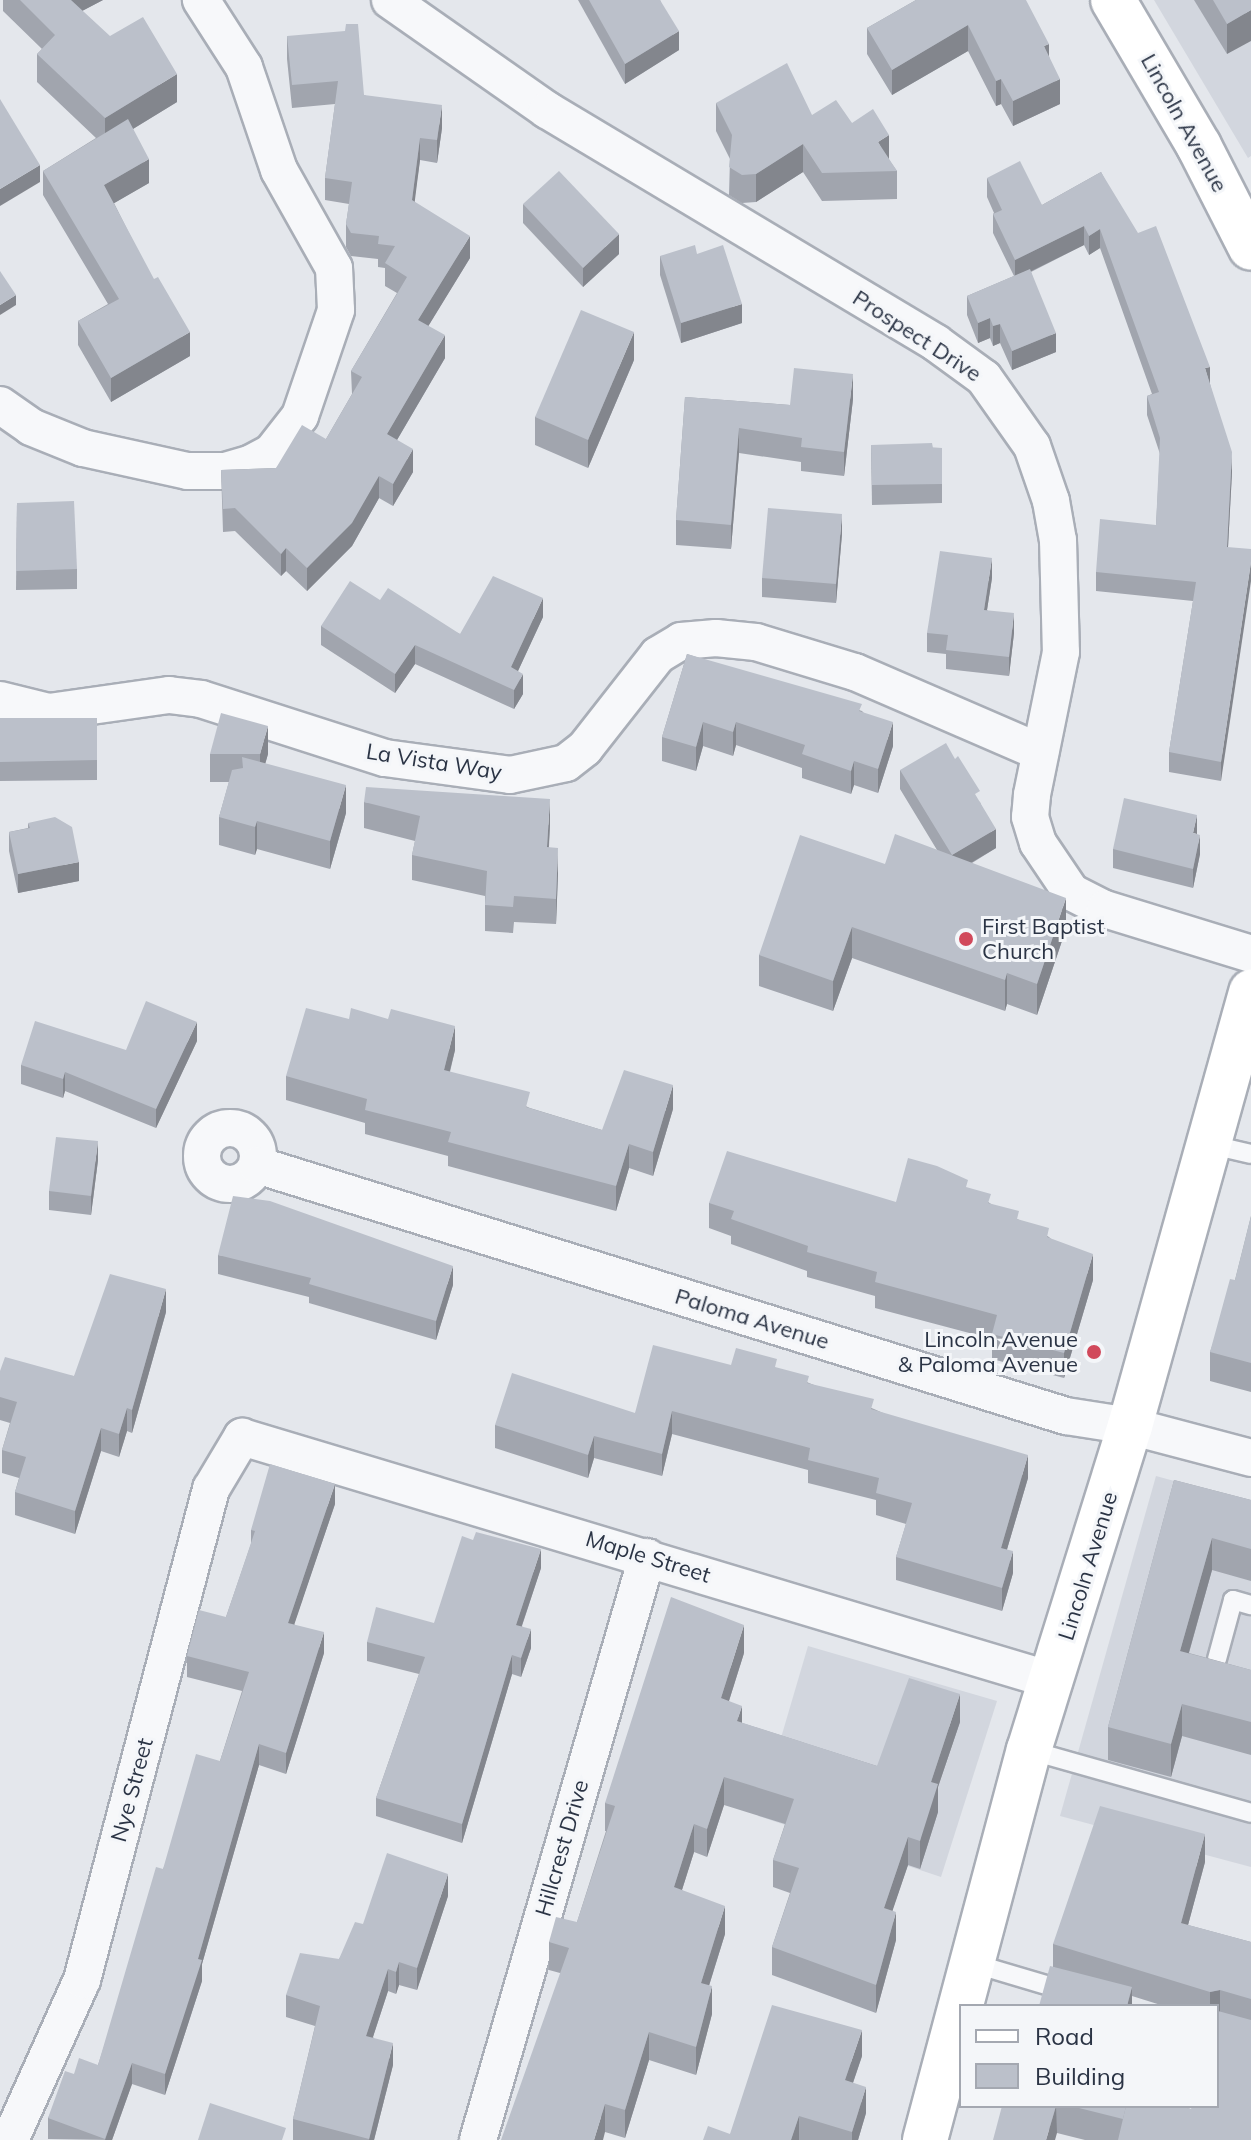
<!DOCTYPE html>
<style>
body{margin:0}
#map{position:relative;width:1251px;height:2140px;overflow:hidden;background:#e4e7ec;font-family:Mulish,sans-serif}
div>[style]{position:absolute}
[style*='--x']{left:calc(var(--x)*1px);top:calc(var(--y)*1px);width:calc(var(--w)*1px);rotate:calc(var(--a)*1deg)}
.built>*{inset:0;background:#d2d6de}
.roads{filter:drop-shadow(2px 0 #a9aeb7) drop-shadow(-2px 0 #a9aeb7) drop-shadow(0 2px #a9aeb7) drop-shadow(0 -2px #a9aeb7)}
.lane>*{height:18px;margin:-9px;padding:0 9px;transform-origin:9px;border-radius:9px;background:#f7f8fa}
.street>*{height:36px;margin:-18px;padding:0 18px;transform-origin:18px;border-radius:18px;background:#f7f8fa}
.street>.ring{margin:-18px;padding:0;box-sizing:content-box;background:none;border:36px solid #f7f8fa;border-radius:50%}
.secondary>*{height:44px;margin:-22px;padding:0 22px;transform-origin:22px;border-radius:22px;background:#fff}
.wall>*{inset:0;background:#a1a5ae}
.shaded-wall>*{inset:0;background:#83868d}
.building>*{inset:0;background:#bbc0ca}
.dots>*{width:22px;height:22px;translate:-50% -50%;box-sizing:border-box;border:4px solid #f4f6f9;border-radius:50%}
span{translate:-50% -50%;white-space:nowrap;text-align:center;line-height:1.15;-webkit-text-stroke:6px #f4f6f9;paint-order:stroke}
.street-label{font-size:22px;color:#2b3445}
.poi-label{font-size:22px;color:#2b3445}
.left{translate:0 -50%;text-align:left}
.right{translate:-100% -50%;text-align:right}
.legend{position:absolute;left:959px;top:2004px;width:260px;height:104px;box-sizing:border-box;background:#f4f6f9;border:2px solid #a4a8b1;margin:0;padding:10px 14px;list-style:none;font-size:24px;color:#2b3445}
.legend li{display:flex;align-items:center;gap:16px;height:40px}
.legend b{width:40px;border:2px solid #a4a8b1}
</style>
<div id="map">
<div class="built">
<i style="clip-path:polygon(1154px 0,1251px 0,1251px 156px,1248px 158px)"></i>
<i style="clip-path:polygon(1156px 1476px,1251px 1502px,1251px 1867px,1060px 1816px)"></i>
<i style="clip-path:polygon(808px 1646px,997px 1701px,941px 1877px,758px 1816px)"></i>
</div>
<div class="roads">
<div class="lane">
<i style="--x:1208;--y:1144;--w:44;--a:13.1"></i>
<i style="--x:1217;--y:1659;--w:61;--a:-74.8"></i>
<i style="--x:1233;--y:1600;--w:19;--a:16"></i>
<i style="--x:1029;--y:1750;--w:231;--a:15.8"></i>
<i style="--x:972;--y:1963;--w:98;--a:16.6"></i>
</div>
<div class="street">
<i style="--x:390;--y:0;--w:192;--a:35"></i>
<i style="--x:547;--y:110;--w:453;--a:30.9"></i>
<i style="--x:936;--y:343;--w:59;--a:36.1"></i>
<i style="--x:984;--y:378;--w:83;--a:54.8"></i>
<i style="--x:1032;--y:446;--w:58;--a:70.9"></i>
<i style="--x:1051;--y:501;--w:40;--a:80"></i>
<i style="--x:1058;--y:540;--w:112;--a:88.5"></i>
<i style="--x:1061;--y:652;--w:146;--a:101.5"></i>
<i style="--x:1032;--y:795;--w:22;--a:95"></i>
<i style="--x:1030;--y:817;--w:27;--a:73"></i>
<i style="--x:1038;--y:843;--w:59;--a:56"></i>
<i style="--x:1071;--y:892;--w:38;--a:27"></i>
<i style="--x:1105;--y:909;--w:153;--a:17.1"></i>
<i style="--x:0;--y:405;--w:38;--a:35"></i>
<i style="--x:31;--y:427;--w:56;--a:22"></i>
<i style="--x:83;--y:448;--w:107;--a:12.4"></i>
<i style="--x:188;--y:471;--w:37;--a:0"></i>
<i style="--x:225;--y:471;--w:26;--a:-16"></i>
<i style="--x:250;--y:464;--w:24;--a:-28"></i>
<i style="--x:271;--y:453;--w:47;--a:-51.9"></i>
<i style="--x:300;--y:416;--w:112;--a:-71.2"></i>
<i style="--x:336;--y:310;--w:42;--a:-92.7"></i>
<i style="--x:334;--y:268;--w:112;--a:-119.3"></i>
<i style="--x:279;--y:170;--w:109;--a:-108.8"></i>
<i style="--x:244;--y:67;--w:80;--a:-122.7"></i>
<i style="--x:0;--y:700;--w:50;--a:13.8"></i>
<i style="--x:49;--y:712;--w:121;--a:-8.1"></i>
<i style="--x:169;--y:695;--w:32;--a:7"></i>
<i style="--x:201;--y:699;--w:193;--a:17.8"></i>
<i style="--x:385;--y:758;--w:126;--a:7.7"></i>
<i style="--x:510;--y:775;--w:57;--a:-12.1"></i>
<i style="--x:566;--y:763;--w:24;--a:-38"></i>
<i style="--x:585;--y:748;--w:118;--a:-51.9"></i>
<i style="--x:658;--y:655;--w:27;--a:-31"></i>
<i style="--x:681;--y:641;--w:35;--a:-5"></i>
<i style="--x:716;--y:638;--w:40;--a:5.7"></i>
<i style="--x:756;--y:642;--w:103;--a:16.9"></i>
<i style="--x:855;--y:672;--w:202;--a:23.4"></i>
<i class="ring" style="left:202px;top:1128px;width:20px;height:20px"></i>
<i style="--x:257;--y:1165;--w:847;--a:17.24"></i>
<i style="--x:1066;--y:1416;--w:65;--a:8.9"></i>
<i style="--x:1130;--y:1426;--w:125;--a:14.8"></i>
<i style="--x:10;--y:2140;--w:175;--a:-65.8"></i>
<i style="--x:82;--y:1980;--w:508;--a:-75.28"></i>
<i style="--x:211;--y:1489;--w:61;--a:-59.2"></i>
<i style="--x:242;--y:1437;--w:848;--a:16.73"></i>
<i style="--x:478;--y:2140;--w:607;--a:-73.83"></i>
</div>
<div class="secondary">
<i style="--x:1113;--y:0;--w:169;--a:59.5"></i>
<i style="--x:1199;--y:146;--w:114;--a:63"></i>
<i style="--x:925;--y:2140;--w:404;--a:-75.1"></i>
<i style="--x:1029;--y:1750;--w:339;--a:-72.7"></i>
<i style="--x:1130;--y:1426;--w:451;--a:-74.4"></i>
</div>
</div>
<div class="wall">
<i style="clip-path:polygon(3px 0,103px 0,82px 11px,177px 102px,133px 129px,149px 183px,114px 203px,190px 356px,111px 402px,78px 345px,78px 321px,108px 304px,43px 195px,43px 171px,96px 138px,37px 82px,37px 54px,42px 49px,3px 11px)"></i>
<i style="clip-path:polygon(578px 0,660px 0,679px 50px,625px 84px)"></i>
<i style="clip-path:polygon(916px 0,1049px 56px,1060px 104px,1013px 126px,1001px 104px,996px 106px,968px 51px,892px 95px,867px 54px,867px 28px)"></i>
<i style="clip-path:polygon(1194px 0,1251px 0,1227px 54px)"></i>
<i style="clip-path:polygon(287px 36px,364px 95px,442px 128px,437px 163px,420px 160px,414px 202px,470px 258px,428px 326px,445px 358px,397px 440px,413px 472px,393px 506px,379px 498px,352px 546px,307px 591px,286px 571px,281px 576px,235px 531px,223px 532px,221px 470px,276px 468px,326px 439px,352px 394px,351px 371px,397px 293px,385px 286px,385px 268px,378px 267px,378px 259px,351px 256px,346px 247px,346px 224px,349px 204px,325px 200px,325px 178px,335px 104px,292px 108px,287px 59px)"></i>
<i style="clip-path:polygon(716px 103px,812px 115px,852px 123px,889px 160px,897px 171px,897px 199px,822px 201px,803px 172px,756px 202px,742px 203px,729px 195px,730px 159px,716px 131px)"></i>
<i style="clip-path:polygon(1101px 172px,1210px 384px,1232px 472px,1228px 547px,1221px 781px,1169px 772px,1169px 752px,1193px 601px,1096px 591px,1096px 572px,1156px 525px,1160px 454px,1147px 415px,1147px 396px,1152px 394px,1100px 248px,1089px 255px,1084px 245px,1031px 272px,1056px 352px,1012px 370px,1000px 343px,993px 346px,990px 338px,978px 343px,967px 315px,967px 296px,1014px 276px,993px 233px,993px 214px,994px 213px,987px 197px,987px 178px,1042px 205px)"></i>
<i style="clip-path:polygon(523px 204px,619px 254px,583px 287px,523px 223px)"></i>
<i style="clip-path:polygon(697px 254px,742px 323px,681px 343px,660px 275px,660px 256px)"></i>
<i style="clip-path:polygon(634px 360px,588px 468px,535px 445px,535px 417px)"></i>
<i style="clip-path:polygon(685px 397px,790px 405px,853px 399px,844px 476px,801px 471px,801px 462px,739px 453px,731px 549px,676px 545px,676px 520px)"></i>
<i style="clip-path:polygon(871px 445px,942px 448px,942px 503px,872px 505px)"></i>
<i style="clip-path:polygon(17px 503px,77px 569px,77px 589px,16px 590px)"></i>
<i style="clip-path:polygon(842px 534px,836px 603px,762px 597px,762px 578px)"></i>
<i style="clip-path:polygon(992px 578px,987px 610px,1014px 633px,1009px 676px,946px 669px,946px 654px,927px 652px,927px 633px)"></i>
<i style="clip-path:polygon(380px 600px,460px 634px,543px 617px,518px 671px,523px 694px,514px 709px,415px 664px,395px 693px,321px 645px,321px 626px)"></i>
<i style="clip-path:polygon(687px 654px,862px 711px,893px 746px,878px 793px,854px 785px,851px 794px,802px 778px,802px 768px,736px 745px,733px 756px,703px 746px,696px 771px,662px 761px,662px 737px)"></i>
<i style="clip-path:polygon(0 718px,97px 718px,97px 780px,0 781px)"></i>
<i style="clip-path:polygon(210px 754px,268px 754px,265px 764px,346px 813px,330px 869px,257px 849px,255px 855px,219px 845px,219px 817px,229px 782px,210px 782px)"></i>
<i style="clip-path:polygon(900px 770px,980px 802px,996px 848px,972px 863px,1066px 929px,1037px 1015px,1007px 1004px,1005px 1011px,852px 958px,833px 1011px,759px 986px,759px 955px,885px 864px,937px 850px,900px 789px)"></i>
<i style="clip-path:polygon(364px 802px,550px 825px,549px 847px,558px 874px,556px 924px,514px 922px,513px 933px,485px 931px,485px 896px,412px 880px,412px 855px,415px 841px,364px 828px)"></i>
<i style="clip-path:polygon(28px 823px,79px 881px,18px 893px,9px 851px,9px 832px,28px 828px)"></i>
<i style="clip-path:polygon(1197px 834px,1200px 854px,1193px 888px,1113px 868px,1113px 849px)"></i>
<i style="clip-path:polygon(197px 1041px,156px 1128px,65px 1091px,63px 1098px,21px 1084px,21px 1065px)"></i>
<i style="clip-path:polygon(455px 1050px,450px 1072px,530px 1108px,602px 1130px,673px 1109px,653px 1176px,629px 1168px,616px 1211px,448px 1166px,448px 1156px,365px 1134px,365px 1123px,286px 1100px,286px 1076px)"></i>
<i style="clip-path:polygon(98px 1160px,91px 1215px,49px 1210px,49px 1191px)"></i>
<i style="clip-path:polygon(968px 1188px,991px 1204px,1049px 1237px,1093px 1280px,1064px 1378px,992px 1359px,992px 1339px,875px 1308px,875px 1296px,807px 1277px,807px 1271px,731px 1244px,731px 1236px,709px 1228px,709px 1203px,896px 1202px)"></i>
<i style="clip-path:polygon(1251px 1216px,1251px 1392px,1210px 1381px,1210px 1352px,1235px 1280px)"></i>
<i style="clip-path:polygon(218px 1255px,453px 1285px,436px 1340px,309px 1303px,309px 1297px,218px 1274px)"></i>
<i style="clip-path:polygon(166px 1312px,132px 1433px,127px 1431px,119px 1457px,101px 1451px,75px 1534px,15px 1515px,15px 1492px,19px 1478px,2px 1473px,2px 1450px,10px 1423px,0 1420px,0 1371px,74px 1376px)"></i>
<i style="clip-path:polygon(731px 1365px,777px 1368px,809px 1383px,874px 1409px,1028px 1478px,1007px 1549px,1013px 1573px,1002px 1611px,896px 1580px,896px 1557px,906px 1524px,876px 1515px,876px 1500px,808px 1483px,808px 1470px,672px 1434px,662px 1476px,594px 1458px,588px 1478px,495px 1448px,495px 1425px,635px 1413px)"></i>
<i style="clip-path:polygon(1174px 1480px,1251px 1500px,1251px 1581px,1212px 1570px,1189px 1653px,1251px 1670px,1251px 1755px,1182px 1736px,1171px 1777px,1108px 1760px,1108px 1727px)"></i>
<i style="clip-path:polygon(335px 1504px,294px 1624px,324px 1653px,286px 1774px,259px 1765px,202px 1964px,202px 1981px,165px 2095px,132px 2084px,112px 2140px,48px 2139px,48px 2118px,74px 2074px,98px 2065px,163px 1869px,220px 1761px,242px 1691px,187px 1677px,187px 1656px,226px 1617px,251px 1544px,251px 1530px)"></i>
<i style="clip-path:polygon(541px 1568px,522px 1626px,531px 1648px,521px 1677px,512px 1674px,462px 1843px,376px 1816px,376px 1798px,419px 1674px,367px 1661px,367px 1642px,434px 1623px)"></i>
<i style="clip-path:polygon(744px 1653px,729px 1701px,742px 1723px,877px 1766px,960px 1722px,938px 1787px,938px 1812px,920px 1869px,908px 1865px,892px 1911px,896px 1940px,876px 2013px,772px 1975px,772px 1947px,790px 1893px,773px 1887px,773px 1860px,785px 1824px,724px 1805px,707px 1857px,694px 1852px,682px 1890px,725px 1934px,709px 1986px,712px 2014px,696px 2075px,649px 2060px,625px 2138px,605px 2132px,560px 1973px,549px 1970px,549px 1942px,577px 1922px,606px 1831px,605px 1831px,605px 1803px)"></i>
<i style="clip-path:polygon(1205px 1862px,1188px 1925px,1251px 1942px,1251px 2140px,1085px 2140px,1057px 2133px,1002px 2106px,1179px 2106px,1191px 2109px,1217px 2106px,1217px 2006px,1164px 2006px,1132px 1996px,1132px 2006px,1053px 1967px,1053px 1944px)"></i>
<i style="clip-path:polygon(448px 1896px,417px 1990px,399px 1985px,396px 1994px,388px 1991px,373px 2037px,393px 2065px,374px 2140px,293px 2140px,293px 2119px,315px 2026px,286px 2017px,286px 1995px,339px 1959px,363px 1924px)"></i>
<i style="clip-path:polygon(862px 2056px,853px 2083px,866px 2113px,858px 2140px,703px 2140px,730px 2134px)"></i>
</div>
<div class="shaded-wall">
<i style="clip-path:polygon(63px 0,103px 0,63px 21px)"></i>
<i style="clip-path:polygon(1251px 10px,1251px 41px,1227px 54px,1227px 24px)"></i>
<i style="clip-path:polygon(968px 25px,968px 51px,892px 95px,892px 70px)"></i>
<i style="clip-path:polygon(679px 31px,679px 50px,625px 84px,625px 64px)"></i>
<i style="clip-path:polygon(1049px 44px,1049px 69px,1044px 46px)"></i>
<i style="clip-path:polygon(177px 74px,177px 102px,105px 146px,105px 118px)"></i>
<i style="clip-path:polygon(1001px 79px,1001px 104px,996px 106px,996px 81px)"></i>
<i style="clip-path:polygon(1060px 79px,1060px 104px,1013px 126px,1013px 101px)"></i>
<i style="clip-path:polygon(442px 105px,442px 128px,437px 163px,437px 140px)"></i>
<i style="clip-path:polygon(889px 135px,889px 163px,878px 142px)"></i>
<i style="clip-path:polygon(420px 138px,420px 160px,412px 223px,412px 200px)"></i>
<i style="clip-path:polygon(803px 144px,803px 172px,756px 202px,756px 174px)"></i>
<i style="clip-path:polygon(149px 159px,149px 183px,104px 209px,104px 185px)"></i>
<i style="clip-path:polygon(40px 165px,40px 182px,0 206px,0 189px)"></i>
<i style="clip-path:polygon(1084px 226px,1084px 245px,1015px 279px,1015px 260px)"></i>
<i style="clip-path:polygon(1100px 229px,1100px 248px,1089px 255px,1089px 236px)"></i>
<i style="clip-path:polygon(619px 234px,619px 254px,583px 287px,583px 268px)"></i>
<i style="clip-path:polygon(470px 236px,470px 258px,418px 343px,418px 320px)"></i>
<i style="clip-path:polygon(16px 295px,16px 305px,0 315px,0 305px)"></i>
<i style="clip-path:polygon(742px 304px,742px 323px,681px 343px,681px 323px)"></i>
<i style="clip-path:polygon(990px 318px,990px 338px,978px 343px,978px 323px)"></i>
<i style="clip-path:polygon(1000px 324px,1000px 343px,993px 346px,993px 326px)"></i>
<i style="clip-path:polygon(190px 332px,190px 356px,111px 402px,111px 378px)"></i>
<i style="clip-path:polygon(634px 332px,634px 360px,588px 468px,588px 440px)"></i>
<i style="clip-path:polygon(1056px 333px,1056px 352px,1012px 370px,1012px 351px)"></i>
<i style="clip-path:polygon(445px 335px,445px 358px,387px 457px,387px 434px)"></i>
<i style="clip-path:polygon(1210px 367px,1210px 386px,1205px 368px)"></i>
<i style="clip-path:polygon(853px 374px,853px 399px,844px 476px,844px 452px)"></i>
<i style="clip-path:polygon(739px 428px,739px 453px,731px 549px,731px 525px)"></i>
<i style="clip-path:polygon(413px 449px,413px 472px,393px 506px,393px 484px)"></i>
<i style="clip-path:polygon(1232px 452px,1232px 472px,1227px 566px,1227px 547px)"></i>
<i style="clip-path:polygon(379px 476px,379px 498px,352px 546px,307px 591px,307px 568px)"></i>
<i style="clip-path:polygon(842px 514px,842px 534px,836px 603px,836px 584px)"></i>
<i style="clip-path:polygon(286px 548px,286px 571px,281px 576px,281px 554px)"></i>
<i style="clip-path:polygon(992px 558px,992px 578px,984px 629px,984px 610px)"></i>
<i style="clip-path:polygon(1251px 562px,1251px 581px,1221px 781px,1221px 762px)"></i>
<i style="clip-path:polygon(543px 598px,543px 617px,511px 686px,511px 667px)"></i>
<i style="clip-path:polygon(1014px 613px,1014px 633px,1009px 676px,1009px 657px)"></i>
<i style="clip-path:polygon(415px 645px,415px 664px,395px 693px,395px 674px)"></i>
<i style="clip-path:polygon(523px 674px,523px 694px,514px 709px,514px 690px)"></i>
<i style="clip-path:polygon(703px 722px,703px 746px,696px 771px,696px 747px)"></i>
<i style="clip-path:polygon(736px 722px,736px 745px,733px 756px,733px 732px)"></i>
<i style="clip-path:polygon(893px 722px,893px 746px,878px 793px,878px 769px)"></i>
<i style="clip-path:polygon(268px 726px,268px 754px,260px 782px,260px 754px)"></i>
<i style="clip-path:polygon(854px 761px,854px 785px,851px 794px,851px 771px)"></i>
<i style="clip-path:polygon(346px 785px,346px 813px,330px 869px,330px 841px)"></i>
<i style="clip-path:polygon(550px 799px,550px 825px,547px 873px,547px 847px)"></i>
<i style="clip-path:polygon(1197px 815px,1197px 834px,1193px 833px)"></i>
<i style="clip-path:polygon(257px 821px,257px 849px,255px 855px,255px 827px)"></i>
<i style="clip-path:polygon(996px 829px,996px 848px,952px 874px,952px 855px)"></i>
<i style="clip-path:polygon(1200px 835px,1200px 854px,1193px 888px,1193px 869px)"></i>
<i style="clip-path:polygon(558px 848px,558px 874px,556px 924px,556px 899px)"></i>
<i style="clip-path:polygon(79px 862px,79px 881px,18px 893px,18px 874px)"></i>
<i style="clip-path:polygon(1066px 898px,1066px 929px,1037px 1015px,1037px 984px)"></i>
<i style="clip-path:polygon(852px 927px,852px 958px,833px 1011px,833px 981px)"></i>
<i style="clip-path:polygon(1007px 973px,1007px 1004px,1005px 1011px,1005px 980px)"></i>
<i style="clip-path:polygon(197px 1022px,197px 1041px,156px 1128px,156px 1109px)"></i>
<i style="clip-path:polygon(455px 1026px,455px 1050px,444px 1094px,444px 1070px)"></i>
<i style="clip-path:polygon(65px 1072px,65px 1091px,63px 1098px,63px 1079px)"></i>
<i style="clip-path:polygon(673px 1085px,673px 1109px,653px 1176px,653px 1152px)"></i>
<i style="clip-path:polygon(98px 1141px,98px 1160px,91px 1215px,91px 1196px)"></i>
<i style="clip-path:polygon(629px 1144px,629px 1168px,616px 1211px,616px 1186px)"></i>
<i style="clip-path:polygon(1093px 1254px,1093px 1280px,1064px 1378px,1064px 1353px)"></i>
<i style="clip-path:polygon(453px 1266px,453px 1285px,436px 1340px,436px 1321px)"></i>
<i style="clip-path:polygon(166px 1289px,166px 1312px,132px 1433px,132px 1410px)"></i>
<i style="clip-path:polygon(127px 1408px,127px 1431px,119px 1457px,119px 1434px)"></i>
<i style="clip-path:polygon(672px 1411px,672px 1434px,662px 1476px,662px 1454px)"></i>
<i style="clip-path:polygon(101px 1428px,101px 1451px,75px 1534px,75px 1511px)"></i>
<i style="clip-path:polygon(594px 1436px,594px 1458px,588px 1478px,588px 1455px)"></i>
<i style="clip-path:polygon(1028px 1455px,1028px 1478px,1001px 1570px,1001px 1548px)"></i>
<i style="clip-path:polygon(335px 1484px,335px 1504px,288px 1643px,288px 1623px)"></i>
<i style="clip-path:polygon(1212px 1538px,1212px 1570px,1180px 1684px,1180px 1651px)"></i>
<i style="clip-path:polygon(541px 1549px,541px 1568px,516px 1643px,516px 1625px)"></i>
<i style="clip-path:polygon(1013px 1551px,1013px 1573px,1002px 1611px,1002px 1588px)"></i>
<i style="clip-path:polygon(744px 1625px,744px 1653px,721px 1726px,721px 1698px)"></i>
<i style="clip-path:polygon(531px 1629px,531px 1648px,521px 1677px,521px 1658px)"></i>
<i style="clip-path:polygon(324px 1632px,324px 1653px,286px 1774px,286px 1753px)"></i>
<i style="clip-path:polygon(512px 1655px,512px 1674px,462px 1843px,462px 1824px)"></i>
<i style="clip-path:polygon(960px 1694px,960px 1722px,938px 1787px,938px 1812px,920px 1869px,920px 1841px,931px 1782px)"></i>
<i style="clip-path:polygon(1182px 1704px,1182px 1736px,1171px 1777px,1171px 1744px)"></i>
<i style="clip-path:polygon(742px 1706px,742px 1734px,737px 1721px)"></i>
<i style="clip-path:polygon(259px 1744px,259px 1765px,202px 1964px,202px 1981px,165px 2095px,165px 2074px)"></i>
<i style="clip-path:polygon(724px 1777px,724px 1805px,707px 1857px,707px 1829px)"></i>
<i style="clip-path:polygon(694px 1824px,694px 1852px,674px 1915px,674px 1887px)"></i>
<i style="clip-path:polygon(1205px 1834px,1205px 1862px,1181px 1951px,1181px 1923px)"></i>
<i style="clip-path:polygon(908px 1837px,908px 1865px,884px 1936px,884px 1908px)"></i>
<i style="clip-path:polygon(448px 1874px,448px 1896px,417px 1990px,417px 1968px)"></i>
<i style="clip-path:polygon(725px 1906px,725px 1934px,701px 2011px,701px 1983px)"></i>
<i style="clip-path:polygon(896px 1912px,896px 1940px,876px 2013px,876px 1985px)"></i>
<i style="clip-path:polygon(399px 1962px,399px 1985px,396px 1994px,396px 1972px)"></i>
<i style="clip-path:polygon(388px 1969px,388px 1991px,366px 2058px,366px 2036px)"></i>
<i style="clip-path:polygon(712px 1986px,712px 2014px,696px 2075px,696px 2047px)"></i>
<i style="clip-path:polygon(1132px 1987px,1132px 2006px,1127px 2006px)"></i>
<i style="clip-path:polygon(1220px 1990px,1220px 2017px,1217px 2018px,1217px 2006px,1210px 2006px,1210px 1992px)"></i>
<i style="clip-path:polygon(862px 2030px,862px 2056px,845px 2106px,845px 2080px)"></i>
<i style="clip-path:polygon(649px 2032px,649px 2060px,625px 2138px,625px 2110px)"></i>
<i style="clip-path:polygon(393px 2043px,393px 2065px,374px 2140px,369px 2140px)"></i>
<i style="clip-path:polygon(132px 2063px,132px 2084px,112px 2140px,105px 2140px)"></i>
<i style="clip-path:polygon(866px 2087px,866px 2113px,858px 2140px,852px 2140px,852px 2132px)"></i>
<i style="clip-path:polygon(605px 2104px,605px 2132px,603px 2140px,594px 2140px)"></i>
<i style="clip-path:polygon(1056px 2106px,1057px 2133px,1055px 2140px,1046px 2140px)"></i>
<i style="clip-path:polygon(799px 2116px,799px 2140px,791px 2140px)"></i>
</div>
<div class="building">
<i style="clip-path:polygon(20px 0,71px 0,110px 36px,143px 17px,177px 74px,105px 118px,37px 54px,55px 35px)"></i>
<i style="clip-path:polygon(589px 0,660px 0,679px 31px,625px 64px)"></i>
<i style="clip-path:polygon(916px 0,1026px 0,1049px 44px,1044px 46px,1060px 79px,1013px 101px,1001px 79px,996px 81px,968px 25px,892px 70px,867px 28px)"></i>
<i style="clip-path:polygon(1213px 0,1251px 0,1251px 10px,1227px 24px)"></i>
<i style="clip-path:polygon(346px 24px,358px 24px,364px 95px,442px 105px,437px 140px,420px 138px,412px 200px,470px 236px,418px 320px,445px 335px,387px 434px,413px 449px,393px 484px,379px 476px,352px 523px,307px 568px,286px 548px,281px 554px,235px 508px,223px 509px,221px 470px,276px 468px,302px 425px,326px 439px,362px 377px,351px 371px,407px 277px,385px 263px,395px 246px,378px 244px,379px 236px,351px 233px,346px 224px,352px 182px,325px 178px,338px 81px,292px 85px,287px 36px,345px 31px)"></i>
<i style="clip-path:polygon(787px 63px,812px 115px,836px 100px,852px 123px,873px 109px,889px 135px,878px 142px,897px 171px,822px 173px,803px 144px,756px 174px,742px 175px,729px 167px,732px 135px,716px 103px)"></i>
<i style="clip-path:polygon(0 99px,40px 165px,0 189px)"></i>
<i style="clip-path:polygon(128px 119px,149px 159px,104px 185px,154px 279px,158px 277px,190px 332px,111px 378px,78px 321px,119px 299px,43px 171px)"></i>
<i style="clip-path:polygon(1020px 161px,1042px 205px,1101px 172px,1138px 233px,1156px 226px,1210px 367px,1205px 368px,1232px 452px,1227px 547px,1251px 549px,1251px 562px,1221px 762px,1169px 752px,1196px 582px,1096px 572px,1100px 519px,1156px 525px,1160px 438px,1147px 396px,1159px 392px,1100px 229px,1089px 236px,1084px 226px,1015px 260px,993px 214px,1002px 210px,987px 178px)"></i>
<i style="clip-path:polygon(559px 171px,619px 234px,583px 268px,523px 204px)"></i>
<i style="clip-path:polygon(695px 245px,697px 254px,723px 245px,742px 304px,681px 323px,660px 256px)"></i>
<i style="clip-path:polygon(1030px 269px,1056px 333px,1012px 351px,1000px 324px,993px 326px,990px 318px,978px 323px,967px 296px)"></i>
<i style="clip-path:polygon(0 271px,16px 295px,0 305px)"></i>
<i style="clip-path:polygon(581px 310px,634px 332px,588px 440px,535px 417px)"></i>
<i style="clip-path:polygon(794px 368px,853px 374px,844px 452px,801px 447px,802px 438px,739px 428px,731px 525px,676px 520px,685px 397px,790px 405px)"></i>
<i style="clip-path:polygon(932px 443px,933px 448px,942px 448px,942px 484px,872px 485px,871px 445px)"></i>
<i style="clip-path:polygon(74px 501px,77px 569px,16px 571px,17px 503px)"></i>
<i style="clip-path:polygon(768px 508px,842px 514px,836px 584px,762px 578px)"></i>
<i style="clip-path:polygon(940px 551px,992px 558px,984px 610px,1014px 613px,1009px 657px,946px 650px,948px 635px,927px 633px)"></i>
<i style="clip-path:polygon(493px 576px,543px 598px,511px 667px,523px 674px,514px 690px,415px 645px,395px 674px,321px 626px,350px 581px,380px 600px,388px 588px,460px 634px)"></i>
<i style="clip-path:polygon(687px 654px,862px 704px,859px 711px,893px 722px,878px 769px,854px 761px,851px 771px,802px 754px,805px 745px,736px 722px,733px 732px,703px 722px,696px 747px,662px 737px)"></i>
<i style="clip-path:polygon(221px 713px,268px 726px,260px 754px,210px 754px)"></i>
<i style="clip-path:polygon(0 718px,97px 718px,97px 760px,0 762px)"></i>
<i style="clip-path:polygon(946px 743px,955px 759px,958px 756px,980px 791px,975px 794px,996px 829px,952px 855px,900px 770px)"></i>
<i style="clip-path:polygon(242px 757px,346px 785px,330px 841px,257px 821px,255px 827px,219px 817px,232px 770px,243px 768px)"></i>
<i style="clip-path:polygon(366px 787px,550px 799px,547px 847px,558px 848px,556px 899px,514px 896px,513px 907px,485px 905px,487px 871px,412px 855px,420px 816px,364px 802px)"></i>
<i style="clip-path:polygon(1124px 798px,1197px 815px,1193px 833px,1200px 835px,1193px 869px,1113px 849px)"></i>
<i style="clip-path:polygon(55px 817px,72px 827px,79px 862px,18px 874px,9px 832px,30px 828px,28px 823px)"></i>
<i style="clip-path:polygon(895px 834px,1066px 898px,1037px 984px,1007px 973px,1005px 980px,852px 927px,833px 981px,759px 955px,800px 835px,885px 864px)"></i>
<i style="clip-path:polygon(146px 1001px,197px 1022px,156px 1109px,65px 1072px,63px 1079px,21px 1065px,35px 1021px,126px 1050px)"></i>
<i style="clip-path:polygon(306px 1008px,349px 1019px,351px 1008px,388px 1019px,391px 1009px,455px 1026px,444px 1070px,530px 1092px,526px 1107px,602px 1130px,624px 1070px,673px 1085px,653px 1152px,629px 1144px,616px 1186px,448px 1142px,451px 1132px,365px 1110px,367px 1099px,286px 1076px)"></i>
<i style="clip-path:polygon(56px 1137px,98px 1141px,91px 1196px,49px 1191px)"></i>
<i style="clip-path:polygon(727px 1151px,896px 1202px,908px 1158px,937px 1166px,968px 1180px,966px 1187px,991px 1194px,988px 1203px,1019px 1211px,1017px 1219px,1049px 1228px,1047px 1237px,1093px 1254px,1064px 1353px,992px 1334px,997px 1315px,875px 1282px,877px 1272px,807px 1252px,808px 1246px,731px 1219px,734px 1211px,709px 1203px)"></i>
<i style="clip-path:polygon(233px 1196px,270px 1201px,453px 1266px,436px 1321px,309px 1284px,311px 1278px,218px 1255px)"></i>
<i style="clip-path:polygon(1251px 1216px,1251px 1363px,1210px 1352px,1230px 1279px,1235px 1280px)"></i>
<i style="clip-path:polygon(110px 1274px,166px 1289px,132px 1410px,127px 1408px,119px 1434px,101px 1428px,75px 1511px,15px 1492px,26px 1457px,2px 1450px,17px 1402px,0 1397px,0 1371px,5px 1357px,74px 1376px)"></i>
<i style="clip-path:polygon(653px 1345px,731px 1365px,736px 1348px,777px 1359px,775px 1367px,809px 1376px,807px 1383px,874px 1399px,871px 1409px,1028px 1455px,1001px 1548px,1013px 1551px,1002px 1588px,896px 1557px,912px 1503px,876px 1493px,879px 1478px,808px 1460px,810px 1448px,672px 1411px,662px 1454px,594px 1436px,588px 1455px,495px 1425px,512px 1373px,635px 1413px)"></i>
<i style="clip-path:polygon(270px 1464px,335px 1484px,288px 1623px,324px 1632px,286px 1753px,259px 1744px,198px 1959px,202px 1960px,165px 2074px,132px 2063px,105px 2139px,48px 2118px,65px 2071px,74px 2074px,79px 2058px,98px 2065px,156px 1867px,163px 1869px,196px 1754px,220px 1761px,249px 1672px,187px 1656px,199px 1610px,226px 1617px,255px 1531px,251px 1530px)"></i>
<i style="clip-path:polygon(1174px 1480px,1251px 1500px,1251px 1549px,1212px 1538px,1180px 1651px,1251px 1670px,1251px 1722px,1182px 1704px,1171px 1744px,1108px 1727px)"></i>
<i style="clip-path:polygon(476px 1532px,541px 1549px,516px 1625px,531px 1629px,521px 1658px,512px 1655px,462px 1824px,376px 1798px,425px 1657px,367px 1642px,376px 1607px,434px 1623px,462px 1536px,473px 1540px)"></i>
<i style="clip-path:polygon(671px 1597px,744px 1625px,721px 1698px,742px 1706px,737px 1721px,877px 1766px,909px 1678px,960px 1694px,931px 1782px,938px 1784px,920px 1841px,908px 1837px,884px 1908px,896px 1912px,876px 1985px,772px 1947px,799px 1868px,773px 1860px,794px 1799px,724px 1777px,707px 1829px,694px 1824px,674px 1887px,725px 1906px,701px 1983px,712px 1986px,696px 2047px,649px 2032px,625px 2110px,605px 2104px,594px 2140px,501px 2140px,569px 1948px,549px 1942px,556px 1917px,577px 1922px,615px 1806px,605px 1803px)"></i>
<i style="clip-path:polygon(1100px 1806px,1205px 1834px,1181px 1923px,1251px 1942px,1251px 1999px,1220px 1990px,1210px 1992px,1053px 1944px)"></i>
<i style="clip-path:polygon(387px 1853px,448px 1874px,417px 1968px,399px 1962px,396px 1972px,388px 1969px,366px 2036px,393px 2043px,369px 2139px,293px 2119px,320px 2006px,286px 1995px,300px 1953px,339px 1959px,355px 1922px,363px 1924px)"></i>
<i style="clip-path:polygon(1050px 1966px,1132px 1987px,1127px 2006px,1039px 2006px)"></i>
<i style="clip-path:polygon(772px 2005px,862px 2030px,845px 2080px,866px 2087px,852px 2132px,799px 2116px,791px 2140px,703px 2140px,708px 2126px,730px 2134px)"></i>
<i style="clip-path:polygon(1218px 2011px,1251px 2020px,1251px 2140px,1118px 2140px,1126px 2106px,1179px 2106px,1191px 2109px,1192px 2106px,1217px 2106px,1217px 2017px)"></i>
<i style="clip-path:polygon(210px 2103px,286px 2128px,282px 2140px,198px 2140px)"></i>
<i style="clip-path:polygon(1002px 2106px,1056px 2106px,1046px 2140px,993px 2140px)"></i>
<i style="clip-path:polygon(1071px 2106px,1126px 2106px,1123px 2119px)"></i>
</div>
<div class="dots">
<i style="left:966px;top:939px;background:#d1495b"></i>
<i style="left:1094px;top:1352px;background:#d1495b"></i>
</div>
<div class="street-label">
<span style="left:1184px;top:123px;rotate:61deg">Lincoln Avenue</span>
<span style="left:917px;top:336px;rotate:33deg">Prospect Drive</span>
<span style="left:434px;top:762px;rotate:9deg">La Vista Way</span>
<span style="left:752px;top:1319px;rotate:17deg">Paloma Avenue</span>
<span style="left:648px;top:1557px;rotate:17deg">Maple Street</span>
<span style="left:1088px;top:1566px;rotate:-73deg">Lincoln Avenue</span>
<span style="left:132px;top:1790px;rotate:-75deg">Nye Street</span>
<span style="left:562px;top:1848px;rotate:-74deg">Hillcrest Drive</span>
</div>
<div class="poi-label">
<span class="left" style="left:982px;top:939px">First Baptist<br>Church</span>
<span class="right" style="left:1078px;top:1352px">Lincoln Avenue<br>&amp; Paloma Avenue</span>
</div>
<ul class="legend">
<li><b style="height:10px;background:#fff"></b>Road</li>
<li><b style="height:22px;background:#bbc0ca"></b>Building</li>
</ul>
</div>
